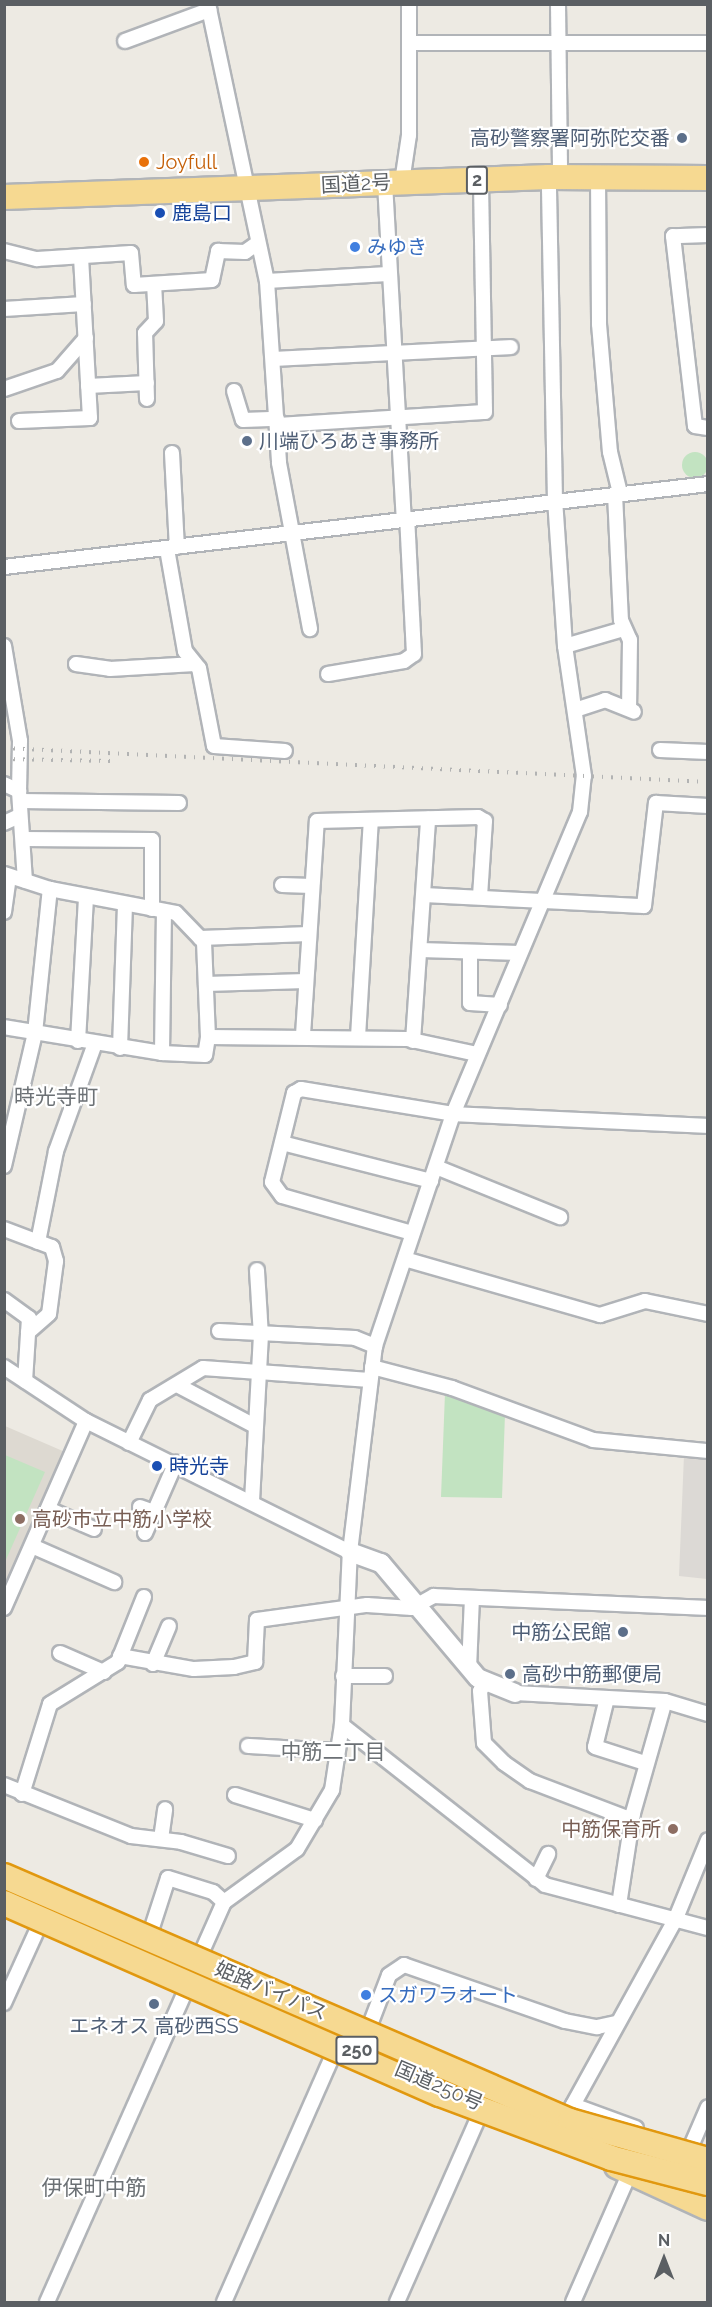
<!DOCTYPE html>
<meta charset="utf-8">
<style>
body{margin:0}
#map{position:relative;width:712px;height:2307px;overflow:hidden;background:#edeae3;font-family:Raleway,"Noto Sans JP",sans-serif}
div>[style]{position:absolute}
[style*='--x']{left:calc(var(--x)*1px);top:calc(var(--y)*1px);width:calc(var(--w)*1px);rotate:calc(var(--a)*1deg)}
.industrial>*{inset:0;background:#dcd9d5}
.education>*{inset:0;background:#ddd9d1}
.green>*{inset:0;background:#c2e3c1}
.round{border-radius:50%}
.roads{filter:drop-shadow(2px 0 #b1b4b8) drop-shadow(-2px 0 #b1b4b8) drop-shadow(0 2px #b1b4b8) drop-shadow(0 -2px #b1b4b8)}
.street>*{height:14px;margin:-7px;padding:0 7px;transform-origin:7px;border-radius:7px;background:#fff}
.secondary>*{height:18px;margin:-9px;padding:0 9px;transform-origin:9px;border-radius:9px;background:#fff}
.highway>*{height:24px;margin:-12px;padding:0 12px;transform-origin:12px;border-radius:12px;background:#f6d991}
.rail>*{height:4px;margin-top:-2px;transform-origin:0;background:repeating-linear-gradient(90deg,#b2b3b3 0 1.5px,transparent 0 9.5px)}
.bridges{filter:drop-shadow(2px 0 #e1980f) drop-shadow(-2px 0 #e1980f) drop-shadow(0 2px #e1980f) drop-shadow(0 -2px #e1980f)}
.highway-bridge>*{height:24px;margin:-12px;padding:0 12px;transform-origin:12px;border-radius:12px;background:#f6d991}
.dots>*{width:16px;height:16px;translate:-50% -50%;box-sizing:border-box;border:3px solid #fff;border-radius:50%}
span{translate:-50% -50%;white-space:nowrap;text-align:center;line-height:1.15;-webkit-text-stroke:4.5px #fff;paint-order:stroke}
.shield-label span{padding:2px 4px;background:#fff;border:2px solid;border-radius:4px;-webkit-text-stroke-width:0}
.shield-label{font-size:18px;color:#5b5f63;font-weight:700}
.service-label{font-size:20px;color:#4e5e75}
.right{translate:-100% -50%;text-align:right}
.left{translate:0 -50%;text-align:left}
.food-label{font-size:20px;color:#c56008}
.street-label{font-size:20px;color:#5b5f63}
.transit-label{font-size:20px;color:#164399}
.shop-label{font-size:20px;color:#366cbe}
.education-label{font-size:20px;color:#785e54}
.neighbourhood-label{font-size:21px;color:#6c7175}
.frame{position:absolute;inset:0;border:6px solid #5b5f63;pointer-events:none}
.north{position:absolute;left:634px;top:2229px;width:60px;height:60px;-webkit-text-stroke:4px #fff;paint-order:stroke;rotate:0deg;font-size:16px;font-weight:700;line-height:24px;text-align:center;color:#5b5f63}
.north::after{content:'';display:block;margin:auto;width:21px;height:27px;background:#5b5f63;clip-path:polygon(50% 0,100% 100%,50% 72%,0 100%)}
</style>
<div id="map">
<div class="industrial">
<i style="clip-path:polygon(684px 1455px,707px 1456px,707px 1579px,679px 1576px)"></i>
</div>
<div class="education">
<i style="clip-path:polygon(5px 1426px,65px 1452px,5px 1586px)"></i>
</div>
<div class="green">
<i class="round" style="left:682px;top:452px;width:26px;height:26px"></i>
<i style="clip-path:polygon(445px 1393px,505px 1414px,502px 1498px,441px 1497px)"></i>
<i style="clip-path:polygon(5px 1455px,45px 1472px,5px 1562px)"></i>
</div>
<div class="roads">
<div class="street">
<i style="--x:208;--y:4;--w:283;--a:78"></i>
<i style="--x:267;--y:281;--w:182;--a:86.2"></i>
<i style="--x:279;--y:463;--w:169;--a:79.4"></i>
<i style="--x:558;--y:4;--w:172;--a:89.3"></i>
<i style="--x:125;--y:41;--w:90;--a:-20.3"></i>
<i style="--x:409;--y:43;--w:299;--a:0"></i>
<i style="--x:598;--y:176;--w:148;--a:89.6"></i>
<i style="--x:599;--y:324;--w:128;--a:85.1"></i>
<i style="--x:610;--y:452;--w:42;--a:76.3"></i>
<i style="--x:402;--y:182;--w:48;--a:-81.5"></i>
<i style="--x:409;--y:135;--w:131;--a:-90"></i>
<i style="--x:385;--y:183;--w:336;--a:86.8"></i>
<i style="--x:708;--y:235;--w:35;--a:178"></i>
<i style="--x:673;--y:236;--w:191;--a:83.4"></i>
<i style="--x:695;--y:426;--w:13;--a:9"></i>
<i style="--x:4;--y:251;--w:34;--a:14"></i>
<i style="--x:37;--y:259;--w:94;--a:-3.7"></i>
<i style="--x:131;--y:253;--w:32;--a:85"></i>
<i style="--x:134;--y:285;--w:78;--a:-3.7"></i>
<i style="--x:212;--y:280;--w:30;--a:-78"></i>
<i style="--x:218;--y:251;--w:27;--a:2"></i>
<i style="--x:245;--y:252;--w:16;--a:-35"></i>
<i style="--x:267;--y:281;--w:121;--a:-3.3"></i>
<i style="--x:4;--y:309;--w:80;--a:-3.6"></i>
<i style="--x:275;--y:359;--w:236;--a:-2.9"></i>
<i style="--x:88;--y:386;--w:59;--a:-2.9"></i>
<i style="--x:4;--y:389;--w:56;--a:-18.8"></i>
<i style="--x:57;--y:371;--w:44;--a:-48.7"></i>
<i style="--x:234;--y:391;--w:30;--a:73"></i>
<i style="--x:243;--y:420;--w:34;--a:-2"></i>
<i style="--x:147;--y:399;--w:66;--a:-91.7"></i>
<i style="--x:145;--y:333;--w:16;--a:-47"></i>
<i style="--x:156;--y:321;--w:37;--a:-93"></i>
<i style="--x:19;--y:421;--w:71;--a:-2.4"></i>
<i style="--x:90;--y:418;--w:162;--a:-93.2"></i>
<i style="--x:277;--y:425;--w:208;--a:-3.6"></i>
<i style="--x:485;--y:412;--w:233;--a:-91"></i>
<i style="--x:172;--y:453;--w:94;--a:87"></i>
<i style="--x:615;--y:494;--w:126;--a:87.3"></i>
<i style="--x:621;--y:620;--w:22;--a:66"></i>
<i style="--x:630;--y:640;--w:68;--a:90.8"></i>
<i style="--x:167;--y:549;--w:104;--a:80"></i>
<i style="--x:185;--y:651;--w:22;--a:51"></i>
<i style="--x:199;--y:668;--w:79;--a:79.1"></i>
<i style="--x:214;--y:746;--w:71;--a:4"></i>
<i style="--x:4;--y:567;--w:709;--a:-6.72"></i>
<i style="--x:4;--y:646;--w:96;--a:80.4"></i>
<i style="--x:20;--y:741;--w:50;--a:91.1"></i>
<i style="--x:565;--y:646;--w:60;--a:-16.3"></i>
<i style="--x:76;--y:664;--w:34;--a:8"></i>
<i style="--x:110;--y:669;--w:85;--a:-3.4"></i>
<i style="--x:328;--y:674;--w:77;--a:-9.7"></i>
<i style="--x:404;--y:661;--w:12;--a:-35"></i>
<i style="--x:414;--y:654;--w:136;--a:-92.9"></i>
<i style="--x:575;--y:710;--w:32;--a:-18"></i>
<i style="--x:605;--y:700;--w:31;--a:22"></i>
<i style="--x:660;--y:750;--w:48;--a:2.4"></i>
<i style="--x:4;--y:784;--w:17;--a:25"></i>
<i style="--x:19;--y:791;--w:90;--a:86.2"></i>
<i style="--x:20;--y:801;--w:159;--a:0.7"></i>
<i style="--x:4;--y:823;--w:17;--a:-25"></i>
<i style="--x:23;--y:839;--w:129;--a:0.4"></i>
<i style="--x:152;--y:840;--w:69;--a:90"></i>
<i style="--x:4;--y:874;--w:48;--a:18.1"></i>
<i style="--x:50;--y:889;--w:128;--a:10.8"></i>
<i style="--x:176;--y:913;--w:40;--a:46"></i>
<i style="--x:204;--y:942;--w:95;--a:87.6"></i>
<i style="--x:208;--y:1037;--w:18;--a:99"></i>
<i style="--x:205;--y:1055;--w:43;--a:-177.3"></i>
<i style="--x:162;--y:1053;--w:160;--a:-170.7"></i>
<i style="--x:282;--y:885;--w:30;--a:2"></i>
<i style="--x:424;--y:895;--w:220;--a:2.9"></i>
<i style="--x:644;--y:906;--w:104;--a:-83.4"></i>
<i style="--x:656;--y:803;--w:52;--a:3.3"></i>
<i style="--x:4;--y:912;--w:36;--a:-82"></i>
<i style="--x:200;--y:938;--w:109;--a:-2.1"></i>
<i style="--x:420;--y:950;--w:100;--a:1.7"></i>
<i style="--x:470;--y:952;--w:51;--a:90"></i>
<i style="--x:470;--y:1003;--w:30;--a:4"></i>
<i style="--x:206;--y:984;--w:100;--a:-1.7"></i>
<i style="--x:303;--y:1035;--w:214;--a:-86.3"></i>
<i style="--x:317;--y:821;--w:161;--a:-1.4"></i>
<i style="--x:478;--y:817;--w:8;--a:30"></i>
<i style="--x:485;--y:821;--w:75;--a:93.8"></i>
<i style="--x:208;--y:1037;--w:199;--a:0.6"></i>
<i style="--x:407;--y:1039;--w:72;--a:12.1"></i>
<i style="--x:358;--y:1037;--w:217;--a:-86.6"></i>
<i style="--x:78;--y:1041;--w:144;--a:-86.8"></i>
<i style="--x:413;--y:1041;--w:223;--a:-86.1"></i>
<i style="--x:120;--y:1048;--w:143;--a:-88"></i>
<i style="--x:162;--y:1053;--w:142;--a:-89.2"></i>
<i style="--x:282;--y:1143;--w:154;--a:14.3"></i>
<i style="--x:4;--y:1166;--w:137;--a:-76.9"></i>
<i style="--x:35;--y:1033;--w:145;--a:-84.1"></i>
<i style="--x:436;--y:1167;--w:134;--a:22"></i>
<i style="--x:4;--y:1229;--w:51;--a:20.6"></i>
<i style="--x:52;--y:1247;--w:15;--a:74"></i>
<i style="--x:56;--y:1261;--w:53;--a:97.5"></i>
<i style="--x:49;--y:1314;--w:28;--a:139"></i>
<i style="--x:412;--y:1233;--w:135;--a:-164.1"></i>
<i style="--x:282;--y:1196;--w:17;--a:-126"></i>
<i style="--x:272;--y:1182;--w:92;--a:-76.1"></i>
<i style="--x:294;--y:1093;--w:8;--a:-30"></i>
<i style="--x:301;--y:1089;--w:154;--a:9.3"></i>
<i style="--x:453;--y:1114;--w:255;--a:2.7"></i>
<i style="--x:38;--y:1242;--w:93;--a:-78.8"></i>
<i style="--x:56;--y:1151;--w:115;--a:-70.1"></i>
<i style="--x:408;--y:1260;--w:200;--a:16"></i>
<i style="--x:600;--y:1315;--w:47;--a:-17.3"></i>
<i style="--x:645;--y:1301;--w:64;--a:11.7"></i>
<i style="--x:4;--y:1300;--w:31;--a:36"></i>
<i style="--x:29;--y:1318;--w:63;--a:93.6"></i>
<i style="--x:219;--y:1331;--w:136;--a:2.9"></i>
<i style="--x:355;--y:1338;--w:22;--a:22"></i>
<i style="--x:4;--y:1367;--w:98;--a:33.4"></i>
<i style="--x:86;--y:1421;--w:295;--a:26.4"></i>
<i style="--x:372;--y:1367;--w:83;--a:14.7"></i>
<i style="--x:452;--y:1388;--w:150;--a:20.2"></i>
<i style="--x:593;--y:1440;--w:116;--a:5.5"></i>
<i style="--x:179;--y:1386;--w:86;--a:27.8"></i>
<i style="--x:129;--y:1443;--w:48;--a:-64"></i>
<i style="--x:150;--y:1400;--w:62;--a:-31.1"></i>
<i style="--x:203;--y:1368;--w:167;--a:4.1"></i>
<i style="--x:252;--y:1501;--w:165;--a:-86.9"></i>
<i style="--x:261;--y:1336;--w:66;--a:-93.5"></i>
<i style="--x:140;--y:1507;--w:15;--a:20"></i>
<i style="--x:48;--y:1509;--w:50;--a:23.5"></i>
<i style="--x:145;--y:1533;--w:77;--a:-66.4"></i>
<i style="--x:32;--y:1546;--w:90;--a:23.7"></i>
<i style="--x:4;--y:1608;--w:204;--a:-66.3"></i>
<i style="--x:60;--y:1653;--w:48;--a:23.4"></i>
<i style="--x:120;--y:1656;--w:75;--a:10"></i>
<i style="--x:194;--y:1669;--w:40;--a:-2.9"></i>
<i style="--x:234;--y:1667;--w:22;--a:-13"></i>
<i style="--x:255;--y:1662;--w:42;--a:-87.3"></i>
<i style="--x:257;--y:1620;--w:111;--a:-7.8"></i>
<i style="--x:367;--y:1605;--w:45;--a:3.8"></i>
<i style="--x:412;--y:1608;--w:25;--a:-29"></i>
<i style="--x:434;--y:1596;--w:274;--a:2.5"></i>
<i style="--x:153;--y:1664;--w:41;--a:-67.2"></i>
<i style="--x:469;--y:1669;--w:71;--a:-87.6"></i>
<i style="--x:343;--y:1676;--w:42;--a:0"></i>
<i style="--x:485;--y:1683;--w:9;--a:122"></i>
<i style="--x:480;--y:1691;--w:52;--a:85.6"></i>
<i style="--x:484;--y:1743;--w:28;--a:45"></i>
<i style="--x:504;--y:1763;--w:32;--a:35"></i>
<i style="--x:530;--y:1781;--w:109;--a:20.9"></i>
<i style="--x:515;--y:1693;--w:150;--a:3.1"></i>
<i style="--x:665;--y:1701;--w:45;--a:16.8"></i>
<i style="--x:607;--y:1698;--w:50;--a:103.8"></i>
<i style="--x:595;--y:1747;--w:52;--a:17.7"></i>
<i style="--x:342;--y:1725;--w:258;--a:38.2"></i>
<i style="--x:545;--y:1885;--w:169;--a:14.8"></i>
<i style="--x:248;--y:1746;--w:88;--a:3.3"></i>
<i style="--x:4;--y:1785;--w:137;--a:21.9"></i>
<i style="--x:131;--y:1836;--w:50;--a:6.8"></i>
<i style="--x:181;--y:1842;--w:49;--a:16.6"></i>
<i style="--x:22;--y:1794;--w:94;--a:-72.7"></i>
<i style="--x:50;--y:1704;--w:80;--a:-31.7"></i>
<i style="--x:118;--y:1662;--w:70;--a:-68.2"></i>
<i style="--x:235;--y:1795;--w:84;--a:17.4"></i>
<i style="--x:161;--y:1839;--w:30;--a:-82"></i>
<i style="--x:536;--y:1879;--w:28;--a:-64"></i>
<i style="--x:619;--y:1905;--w:93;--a:-81.3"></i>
<i style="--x:633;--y:1813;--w:116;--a:-74.1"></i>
<i style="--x:147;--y:1943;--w:68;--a:-72.1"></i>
<i style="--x:168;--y:1878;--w:47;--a:17.3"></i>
<i style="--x:213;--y:1892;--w:15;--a:42"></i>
<i style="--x:196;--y:1965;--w:69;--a:-66"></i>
<i style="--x:224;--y:1902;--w:90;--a:-36"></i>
<i style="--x:297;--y:1849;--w:69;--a:-59.3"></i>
<i style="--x:332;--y:1790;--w:66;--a:-81.3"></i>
<i style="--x:342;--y:1725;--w:173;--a:-87.4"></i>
<i style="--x:350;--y:1552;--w:208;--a:-83.1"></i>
<i style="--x:375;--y:1346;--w:245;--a:-71.4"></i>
<i style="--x:453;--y:1114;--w:328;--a:-67.2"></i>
<i style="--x:580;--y:812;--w:36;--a:-84"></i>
<i style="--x:584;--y:776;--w:131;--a:-98.3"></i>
<i style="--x:565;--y:646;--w:145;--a:-93.9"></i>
<i style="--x:555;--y:501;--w:324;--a:-91.1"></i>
<i style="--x:4;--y:2003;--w:97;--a:-65.6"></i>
<i style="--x:365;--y:2038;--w:67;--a:-69.1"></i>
<i style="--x:389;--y:1975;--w:18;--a:-34"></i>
<i style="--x:404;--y:1965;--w:170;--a:19.2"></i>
<i style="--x:565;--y:2021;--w:33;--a:11"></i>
<i style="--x:597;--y:2027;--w:19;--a:-12"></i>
<i style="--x:573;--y:2105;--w:67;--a:20.1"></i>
<i style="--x:563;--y:2123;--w:234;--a:-61.1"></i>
<i style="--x:676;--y:1918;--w:84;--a:-67.7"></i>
<i style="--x:692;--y:2144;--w:40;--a:-66.6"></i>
<i style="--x:47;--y:2302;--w:354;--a:-66"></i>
<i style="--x:224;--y:2302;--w:283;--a:-66.2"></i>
<i style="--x:397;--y:2302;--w:215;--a:-66.2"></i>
<i style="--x:573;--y:2302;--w:142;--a:-66.3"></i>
</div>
<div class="secondary">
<i style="--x:350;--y:1552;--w:33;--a:20"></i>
<i style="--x:381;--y:1563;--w:150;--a:49.9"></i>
<i style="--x:478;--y:1678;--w:40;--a:22"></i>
</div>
<div class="highway">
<i style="--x:4;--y:197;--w:545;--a:-2.1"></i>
<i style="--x:549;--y:177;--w:159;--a:0.4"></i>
<i style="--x:617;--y:2166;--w:100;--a:24.8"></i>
</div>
</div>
<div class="rail">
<i style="--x:4;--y:748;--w:705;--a:2.76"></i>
<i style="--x:4;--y:759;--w:107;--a:1.1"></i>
</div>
<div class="bridges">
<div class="highway-bridge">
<i style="--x:4;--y:1876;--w:617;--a:23.41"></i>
<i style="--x:570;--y:2121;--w:143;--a:15.8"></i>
<i style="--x:4;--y:1903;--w:476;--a:23.7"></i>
<i style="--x:440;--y:2094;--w:183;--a:20.5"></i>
<i style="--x:611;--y:2158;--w:100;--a:14.5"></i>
</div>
</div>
<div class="dots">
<i style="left:682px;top:138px;background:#5c6f8a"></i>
<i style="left:144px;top:162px;background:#e8710a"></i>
<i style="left:160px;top:213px;background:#1a4fb4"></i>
<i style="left:355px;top:247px;background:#3f7fe0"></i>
<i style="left:247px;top:441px;background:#5c6f8a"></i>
<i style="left:157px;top:1466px;background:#1a4fb4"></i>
<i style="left:20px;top:1519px;background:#8d6e63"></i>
<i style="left:623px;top:1632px;background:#5c6f8a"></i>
<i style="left:510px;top:1674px;background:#5c6f8a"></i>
<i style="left:673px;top:1829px;background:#8d6e63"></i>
<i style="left:366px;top:1995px;background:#3f7fe0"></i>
<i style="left:154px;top:2004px;background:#5c6f8a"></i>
</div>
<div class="shield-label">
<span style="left:477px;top:180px">2</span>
<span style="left:357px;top:2050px">250</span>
</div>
<div class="service-label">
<span class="right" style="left:670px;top:138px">高砂警察署阿弥陀交番</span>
<span class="left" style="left:259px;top:441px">川端ひろあき事務所</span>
<span class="right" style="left:611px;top:1632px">中筋公民館</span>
<span class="left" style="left:522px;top:1674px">高砂中筋郵便局</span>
<span style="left:154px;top:2026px">エネオス 高砂西SS</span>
</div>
<div class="food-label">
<span class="left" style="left:156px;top:162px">Joyfull</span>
</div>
<div class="street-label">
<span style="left:356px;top:184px;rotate:-3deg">国道2号</span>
<span style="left:271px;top:1991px;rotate:23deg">姫路バイパス</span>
<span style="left:439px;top:2086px;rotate:23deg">国道250号</span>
</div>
<div class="transit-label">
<span class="left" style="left:172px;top:213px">鹿島口</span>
<span class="left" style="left:169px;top:1466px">時光寺</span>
</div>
<div class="shop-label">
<span class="left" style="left:367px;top:247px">みゆき</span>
<span class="left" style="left:378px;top:1995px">スガワラオート</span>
</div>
<div class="education-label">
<span class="left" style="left:32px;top:1519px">高砂市立中筋小学校</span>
<span class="right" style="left:661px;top:1829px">中筋保育所</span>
</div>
<div class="neighbourhood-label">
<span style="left:56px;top:1097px">時光寺町</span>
<span style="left:333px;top:1752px">中筋二丁目</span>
<span style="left:94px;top:2188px">伊保町中筋</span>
</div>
<div class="frame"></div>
<div class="north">N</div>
</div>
